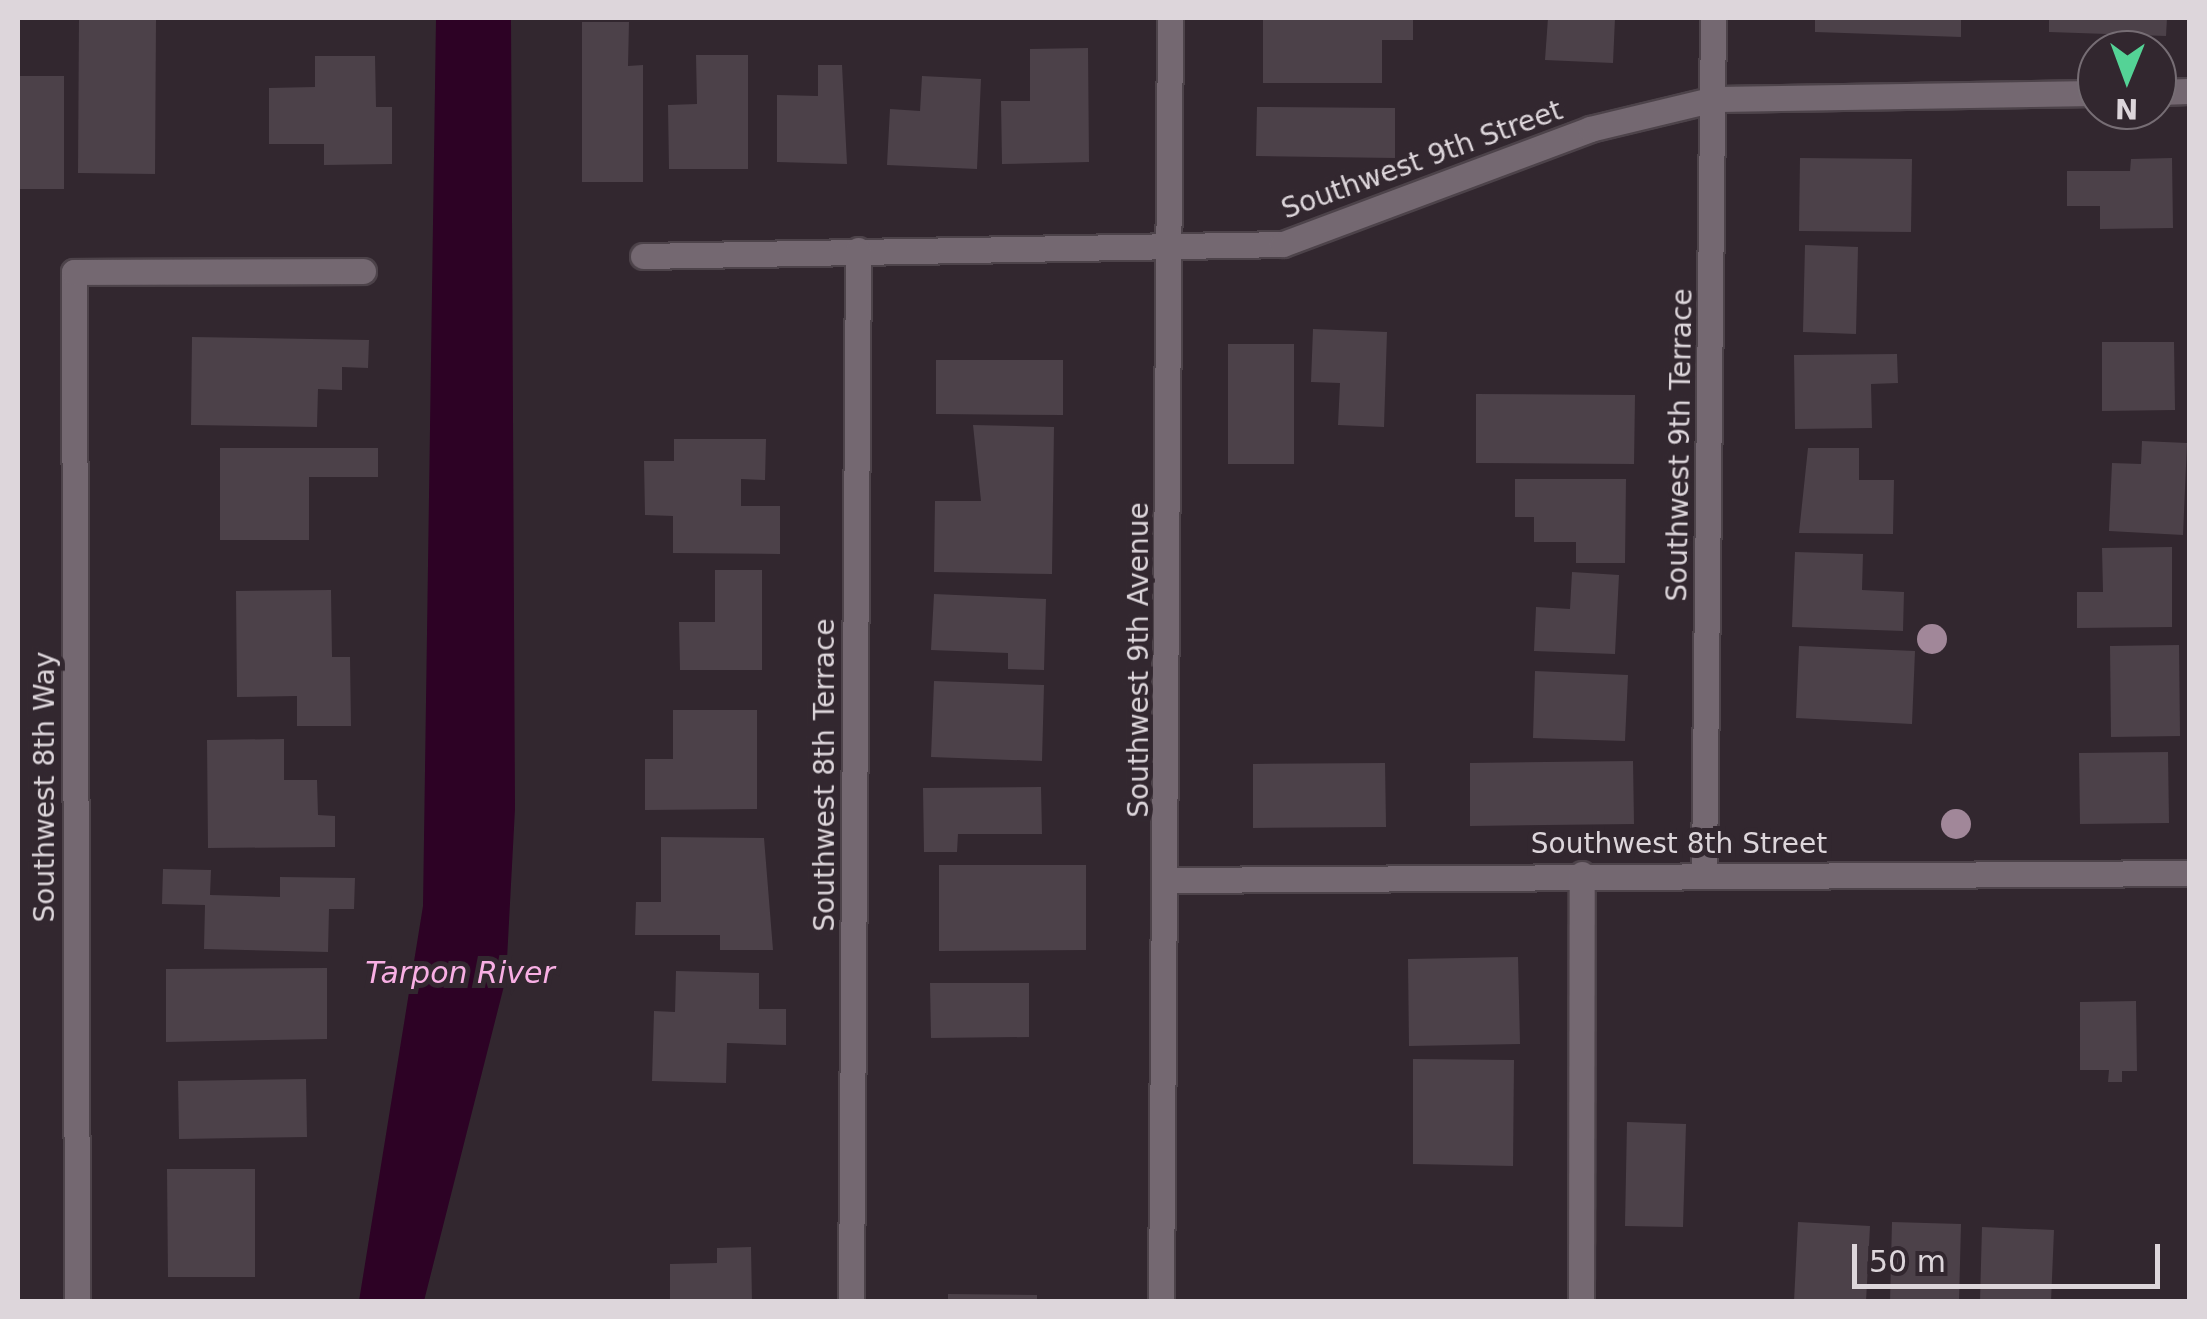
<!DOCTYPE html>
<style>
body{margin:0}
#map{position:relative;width:2207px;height:1319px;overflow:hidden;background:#32272f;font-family:"DejaVu Sans",sans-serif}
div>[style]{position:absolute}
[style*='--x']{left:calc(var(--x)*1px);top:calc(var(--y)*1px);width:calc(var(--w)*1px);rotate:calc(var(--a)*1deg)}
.water>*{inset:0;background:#2d0225}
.building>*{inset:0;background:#4c4149}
.roads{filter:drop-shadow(2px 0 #4d434a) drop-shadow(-2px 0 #4d434a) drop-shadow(0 2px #4d434a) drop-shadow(0 -2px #4d434a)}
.minor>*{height:25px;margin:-12.5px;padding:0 12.5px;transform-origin:12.5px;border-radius:12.5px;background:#746871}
.trees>*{width:30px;height:30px;margin:-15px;border-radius:50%;background:#a18799}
span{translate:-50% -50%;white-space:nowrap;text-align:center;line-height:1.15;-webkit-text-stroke:10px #32272f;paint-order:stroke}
.street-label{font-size:28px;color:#ddd6db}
.water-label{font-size:30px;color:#f8afe4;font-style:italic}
.frame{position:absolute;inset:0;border:20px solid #ddd6db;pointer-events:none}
.north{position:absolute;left:2077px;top:30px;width:100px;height:100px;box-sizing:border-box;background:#32272f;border:2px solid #766d74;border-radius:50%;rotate:181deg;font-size:28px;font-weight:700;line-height:40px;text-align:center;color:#ddd6db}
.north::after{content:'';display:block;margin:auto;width:35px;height:45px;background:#54d396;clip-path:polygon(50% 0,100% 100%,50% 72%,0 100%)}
.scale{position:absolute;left:1852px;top:1244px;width:308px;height:45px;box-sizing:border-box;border:5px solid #ddd6db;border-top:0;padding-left:12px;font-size:30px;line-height:35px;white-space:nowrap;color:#ddd6db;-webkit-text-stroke:8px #32272f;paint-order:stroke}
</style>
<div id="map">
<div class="water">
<i style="clip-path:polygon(436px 18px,511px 18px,515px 809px,506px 978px,424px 1301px,359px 1301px,423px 906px)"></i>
</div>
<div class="building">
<i style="clip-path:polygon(79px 18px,156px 18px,155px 174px,78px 173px)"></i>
<i style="clip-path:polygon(1263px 18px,1413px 18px,1413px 40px,1382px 40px,1382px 83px,1263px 83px)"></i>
<i style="clip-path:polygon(1548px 18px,1615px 18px,1613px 63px,1545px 60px)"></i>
<i style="clip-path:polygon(1815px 18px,1961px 18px,1961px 37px,1815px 32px)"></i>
<i style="clip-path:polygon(2049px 18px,2167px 18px,2166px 36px,2049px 32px)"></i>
<i style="clip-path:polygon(582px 22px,629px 22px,628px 66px,643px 65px,643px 182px,582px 182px)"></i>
<i style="clip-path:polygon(1088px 48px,1089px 162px,1002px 164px,1001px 101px,1030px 101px,1030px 49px)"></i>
<i style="clip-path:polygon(696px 55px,748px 55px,748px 169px,669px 169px,668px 105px,697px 104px)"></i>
<i style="clip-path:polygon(315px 56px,375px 56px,376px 107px,392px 107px,392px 164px,324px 165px,324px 144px,269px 144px,269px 88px,315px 87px)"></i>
<i style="clip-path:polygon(818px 65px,842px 65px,847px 164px,777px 162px,777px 95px,818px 96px)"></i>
<i style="clip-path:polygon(18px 76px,64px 76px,64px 189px,18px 189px)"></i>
<i style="clip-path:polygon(922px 76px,981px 79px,977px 169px,887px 165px,890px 109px,920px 111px)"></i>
<i style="clip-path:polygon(1257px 107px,1395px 108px,1395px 158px,1256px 156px)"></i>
<i style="clip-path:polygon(1800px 158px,1912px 159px,1911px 232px,1799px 231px)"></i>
<i style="clip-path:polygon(2172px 158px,2173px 228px,2100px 229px,2100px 206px,2067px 206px,2067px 171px,2130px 171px,2131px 159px)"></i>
<i style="clip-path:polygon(1805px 245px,1858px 247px,1856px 334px,1803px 332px)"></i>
<i style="clip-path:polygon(1313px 329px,1387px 332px,1384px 427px,1338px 425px,1340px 383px,1311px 382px)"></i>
<i style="clip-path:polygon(192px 337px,369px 340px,368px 368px,342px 367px,342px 390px,318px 389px,317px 427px,191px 425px)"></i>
<i style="clip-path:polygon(2102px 342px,2174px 342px,2175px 410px,2102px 411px)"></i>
<i style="clip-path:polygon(1228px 344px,1294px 344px,1294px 464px,1228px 464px)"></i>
<i style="clip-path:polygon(1897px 354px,1898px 383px,1871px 384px,1872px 428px,1795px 429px,1794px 355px)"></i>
<i style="clip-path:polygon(936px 360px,1063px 360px,1063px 415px,936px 414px)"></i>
<i style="clip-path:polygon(1476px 394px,1635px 395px,1634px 464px,1476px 463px)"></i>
<i style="clip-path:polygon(973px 425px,1054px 427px,1052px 574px,934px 572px,935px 501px,981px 501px)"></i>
<i style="clip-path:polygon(674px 439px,766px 439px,765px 480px,741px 479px,741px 506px,780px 506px,780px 554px,673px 553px,673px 516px,645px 515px,644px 461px,674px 461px)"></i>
<i style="clip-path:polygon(2142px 441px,2187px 443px,2183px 535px,2109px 531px,2112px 463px,2141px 464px)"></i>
<i style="clip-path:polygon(220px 448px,378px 448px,378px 477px,309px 477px,309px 540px,220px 540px)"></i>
<i style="clip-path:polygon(1808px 448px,1859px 448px,1859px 480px,1894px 480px,1893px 534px,1799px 533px)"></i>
<i style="clip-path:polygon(1515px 479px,1626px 479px,1625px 563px,1576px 563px,1576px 542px,1534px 542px,1534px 517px,1515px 517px)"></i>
<i style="clip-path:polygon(2172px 547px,2172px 627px,2077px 628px,2077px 592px,2103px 592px,2102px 548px)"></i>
<i style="clip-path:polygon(1795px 552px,1863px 554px,1862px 590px,1904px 592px,1903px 631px,1792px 627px)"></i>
<i style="clip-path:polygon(715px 570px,762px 570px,762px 670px,680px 670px,679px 622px,715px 622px)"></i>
<i style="clip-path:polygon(1572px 572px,1619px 575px,1615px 654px,1534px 651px,1536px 607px,1570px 609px)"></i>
<i style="clip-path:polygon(331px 590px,332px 657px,350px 657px,351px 726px,297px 726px,297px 696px,237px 697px,236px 591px)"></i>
<i style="clip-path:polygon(934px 594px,1046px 599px,1044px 670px,1008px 669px,1008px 653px,931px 650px)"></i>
<i style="clip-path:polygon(2179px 645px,2180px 736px,2111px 737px,2110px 646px)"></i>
<i style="clip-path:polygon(1799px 646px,1915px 651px,1912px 724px,1796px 718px)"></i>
<i style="clip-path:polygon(1535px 671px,1628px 675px,1625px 741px,1533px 738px)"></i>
<i style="clip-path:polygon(934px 681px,1044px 685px,1042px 761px,931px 757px)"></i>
<i style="clip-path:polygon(673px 710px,757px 710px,757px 809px,645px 810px,645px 759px,673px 759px)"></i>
<i style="clip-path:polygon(284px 739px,284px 780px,317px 780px,318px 815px,335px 816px,335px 847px,208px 848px,207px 740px)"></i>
<i style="clip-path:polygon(2168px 752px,2169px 823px,2080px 824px,2079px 753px)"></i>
<i style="clip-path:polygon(1633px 761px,1634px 824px,1470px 826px,1470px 763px)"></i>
<i style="clip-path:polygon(1385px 763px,1386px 827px,1253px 828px,1253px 764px)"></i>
<i style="clip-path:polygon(1041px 787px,1042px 834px,958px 834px,957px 852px,924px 852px,923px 788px)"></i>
<i style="clip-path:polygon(661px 837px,764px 838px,773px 950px,720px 950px,720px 935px,635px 935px,636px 902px,661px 902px)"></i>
<i style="clip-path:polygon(939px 865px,1086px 865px,1086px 950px,939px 951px)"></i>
<i style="clip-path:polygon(163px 869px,211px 870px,210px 895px,280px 897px,280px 877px,355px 878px,354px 909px,329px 909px,328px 952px,204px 949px,205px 905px,162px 904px)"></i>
<i style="clip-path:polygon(1518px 957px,1520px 1044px,1409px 1046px,1408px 959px)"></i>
<i style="clip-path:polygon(327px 968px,327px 1039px,166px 1042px,166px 969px)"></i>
<i style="clip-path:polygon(676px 971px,759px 973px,759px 1009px,786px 1009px,786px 1045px,727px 1043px,726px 1083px,652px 1081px,654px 1011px,675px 1012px)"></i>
<i style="clip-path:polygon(930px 983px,1029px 983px,1029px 1037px,931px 1038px)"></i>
<i style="clip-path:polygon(2136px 1001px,2137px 1071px,2122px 1071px,2122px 1082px,2108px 1082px,2109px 1070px,2080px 1070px,2080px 1002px)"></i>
<i style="clip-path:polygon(1413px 1059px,1514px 1060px,1513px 1166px,1413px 1164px)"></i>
<i style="clip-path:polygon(306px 1079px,307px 1137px,179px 1139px,178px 1081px)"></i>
<i style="clip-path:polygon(1627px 1122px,1686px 1124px,1683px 1227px,1625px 1226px)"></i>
<i style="clip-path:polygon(167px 1169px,255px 1169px,255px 1277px,168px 1277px)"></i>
<i style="clip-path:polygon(1798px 1222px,1870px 1226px,1866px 1302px,1794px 1302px)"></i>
<i style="clip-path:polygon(1892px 1222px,1961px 1224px,1959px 1302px,1890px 1302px)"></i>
<i style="clip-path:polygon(1982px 1227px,2054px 1230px,2051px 1302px,1980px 1302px)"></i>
<i style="clip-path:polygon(751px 1247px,752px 1302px,670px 1302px,670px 1264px,717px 1263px,717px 1248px)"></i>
<i style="clip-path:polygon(948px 1294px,1037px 1295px,1037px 1302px,948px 1302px)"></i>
</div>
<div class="roads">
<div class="minor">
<i style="--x:2157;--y:92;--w:33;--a:-2"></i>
<i style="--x:643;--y:256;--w:640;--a:-1.07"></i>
<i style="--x:1283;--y:244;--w:328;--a:-20.5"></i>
<i style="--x:1590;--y:129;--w:129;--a:-13.5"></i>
<i style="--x:1715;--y:99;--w:382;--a:-0.9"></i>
<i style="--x:1704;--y:873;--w:855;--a:-89.4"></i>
<i style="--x:1169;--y:880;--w:1021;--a:-0.39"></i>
<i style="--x:77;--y:1302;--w:1030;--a:-90.17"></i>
<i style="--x:74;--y:272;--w:289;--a:-0.2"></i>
<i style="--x:851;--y:1302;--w:1052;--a:-89.62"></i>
<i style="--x:1161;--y:1302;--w:1284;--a:-89.6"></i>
<i style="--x:1581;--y:1302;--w:428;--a:-89.9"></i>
</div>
</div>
<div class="trees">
<i style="left:1932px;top:639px"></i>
<i style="left:1956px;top:824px"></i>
</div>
<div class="street-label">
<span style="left:1422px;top:160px;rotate:-20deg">Southwest 9th Street</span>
<span style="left:1680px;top:445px;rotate:-89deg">Southwest 9th Terrace</span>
<span style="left:1139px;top:660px;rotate:-90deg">Southwest 9th Avenue</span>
<span style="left:825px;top:775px;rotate:-90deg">Southwest 8th Terrace</span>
<span style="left:45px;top:787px;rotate:-90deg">Southwest 8th Way</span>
<span style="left:1679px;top:844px">Southwest 8th Street</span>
</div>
<div class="water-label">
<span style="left:460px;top:973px">Tarpon River</span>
</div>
<div class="frame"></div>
<div class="north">N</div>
<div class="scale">50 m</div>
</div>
